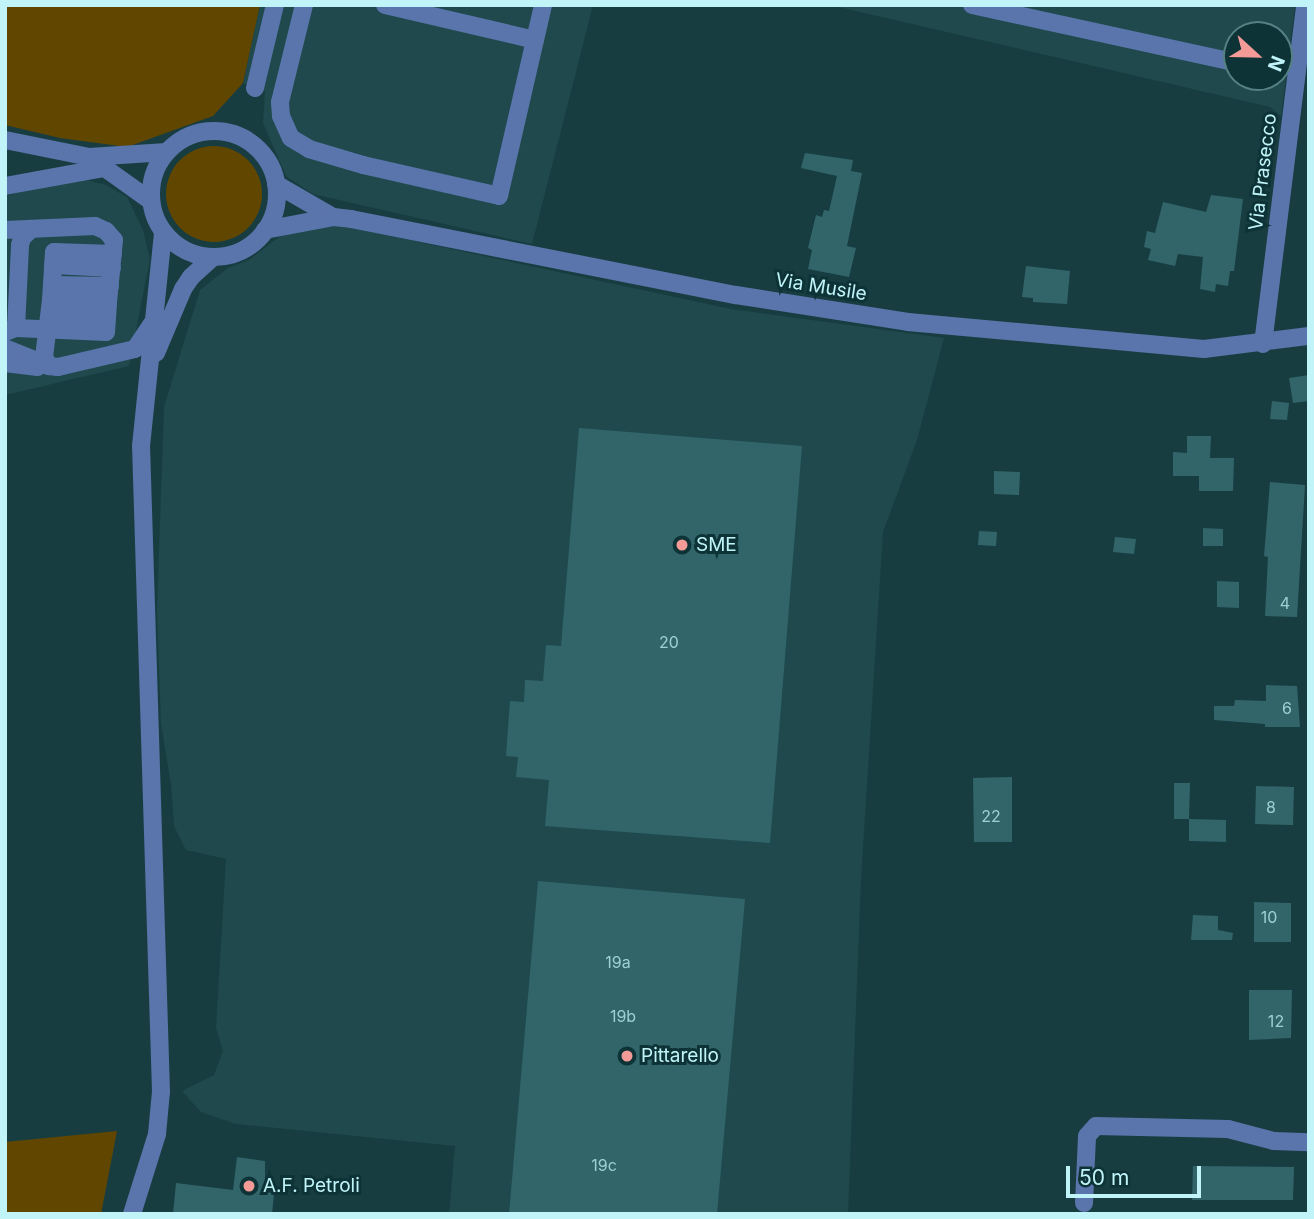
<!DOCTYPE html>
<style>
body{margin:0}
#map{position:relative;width:1314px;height:1219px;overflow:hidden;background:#183d41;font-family:Inter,sans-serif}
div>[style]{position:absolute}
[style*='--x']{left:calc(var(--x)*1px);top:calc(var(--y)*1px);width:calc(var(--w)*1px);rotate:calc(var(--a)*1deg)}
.built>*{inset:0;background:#1f494d}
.green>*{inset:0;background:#614600}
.round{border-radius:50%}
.building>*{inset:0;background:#31656a}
.minor>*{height:18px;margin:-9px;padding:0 9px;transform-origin:9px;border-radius:9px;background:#5a75ab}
.minor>.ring{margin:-9px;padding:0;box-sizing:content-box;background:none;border:18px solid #5a75ab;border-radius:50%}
.dots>*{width:19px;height:19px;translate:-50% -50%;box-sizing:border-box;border:4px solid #0d3336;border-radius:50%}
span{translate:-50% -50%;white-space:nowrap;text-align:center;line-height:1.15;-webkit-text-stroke:6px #0d3336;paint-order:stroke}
.number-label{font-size:16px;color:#9cd0d5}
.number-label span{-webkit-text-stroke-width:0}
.street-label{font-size:19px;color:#c0f4f9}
.poi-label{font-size:19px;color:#c0f4f9}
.left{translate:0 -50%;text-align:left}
.frame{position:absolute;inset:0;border:7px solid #c0f4f9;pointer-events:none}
.north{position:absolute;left:1223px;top:21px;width:70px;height:70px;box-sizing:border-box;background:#0d3336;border:2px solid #558084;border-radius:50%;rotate:112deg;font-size:19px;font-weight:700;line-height:28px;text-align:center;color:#c0f4f9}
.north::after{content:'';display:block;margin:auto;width:24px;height:32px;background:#f59b97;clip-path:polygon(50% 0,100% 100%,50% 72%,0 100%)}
.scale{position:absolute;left:1066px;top:1166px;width:135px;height:32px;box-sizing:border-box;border:4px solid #c0f4f9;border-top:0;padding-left:9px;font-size:21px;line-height:24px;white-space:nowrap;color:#c0f4f9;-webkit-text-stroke:5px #0d3336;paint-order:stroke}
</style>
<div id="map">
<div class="built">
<i style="clip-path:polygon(260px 5px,593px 5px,532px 244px,313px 194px,286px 176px,263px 123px,265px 91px,243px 83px)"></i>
<i style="clip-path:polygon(evenodd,830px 5px,1295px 5px,1281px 116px,1270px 107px,830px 5px,1237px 35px,1279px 35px,1279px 77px,1237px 77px,1237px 35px)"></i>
<i style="clip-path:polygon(79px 178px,106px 185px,127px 197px,143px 230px,150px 259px,129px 366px,5px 395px,5px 196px)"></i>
<i style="clip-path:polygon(344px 226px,731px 309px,944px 338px,917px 440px,883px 532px,861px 879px,848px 1214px,449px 1214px,455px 1146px,236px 1124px,201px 1112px,182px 1091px,214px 1075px,223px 1051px,216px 1028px,226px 859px,186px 850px,174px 826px,171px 784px,161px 724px,157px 609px,164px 407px,200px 290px,228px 268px,249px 260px,279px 237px,304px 227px)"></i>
</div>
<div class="green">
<i style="clip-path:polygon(5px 5px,260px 5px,243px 83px,213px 116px,127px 147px,60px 138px,5px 125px)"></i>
<i class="round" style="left:166px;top:146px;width:96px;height:96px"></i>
<i style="clip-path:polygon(117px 1131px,101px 1214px,5px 1214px,5px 1142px)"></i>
</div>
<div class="building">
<i style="clip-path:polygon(805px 153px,853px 160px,851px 171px,862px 173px,847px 246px,856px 248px,849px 277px,808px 269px,812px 250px,808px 248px,816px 215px,822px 217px,824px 210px,829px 211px,837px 176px,801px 168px)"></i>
<i style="clip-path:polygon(1211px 195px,1243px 199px,1234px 271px,1230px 271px,1228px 286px,1216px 284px,1215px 292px,1200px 289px,1203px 257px,1178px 254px,1175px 266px,1148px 260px,1151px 249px,1144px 247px,1147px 231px,1155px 233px,1163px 202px,1206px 212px)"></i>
<i style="clip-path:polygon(1026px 266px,1070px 271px,1067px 304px,1033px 302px,1033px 298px,1022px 297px)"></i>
<i style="clip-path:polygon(1309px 375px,1309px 401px,1293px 403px,1289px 378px)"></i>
<i style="clip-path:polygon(1272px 401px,1289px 403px,1287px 420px,1270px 419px)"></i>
<i style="clip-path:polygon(579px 428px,802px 446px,770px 843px,545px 826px,549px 780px,516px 777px,518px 757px,506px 756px,510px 701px,524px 702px,525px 680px,543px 681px,546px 645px,561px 646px)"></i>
<i style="clip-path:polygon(1187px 436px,1211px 436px,1210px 458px,1234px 458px,1233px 491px,1199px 491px,1199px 476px,1173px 476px,1173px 452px,1187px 453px)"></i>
<i style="clip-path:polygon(994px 471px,1020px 472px,1019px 495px,994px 494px)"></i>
<i style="clip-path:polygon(1270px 482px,1305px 485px,1297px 617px,1265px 616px,1268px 557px,1264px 556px)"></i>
<i style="clip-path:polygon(1203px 528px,1223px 529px,1223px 546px,1203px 546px)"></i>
<i style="clip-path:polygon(979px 531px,997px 532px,996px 546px,978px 545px)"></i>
<i style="clip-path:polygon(1115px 537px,1136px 539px,1134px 554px,1113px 552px)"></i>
<i style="clip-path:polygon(1217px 581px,1239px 582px,1239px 608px,1217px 607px)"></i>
<i style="clip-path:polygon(1266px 685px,1297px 686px,1300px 727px,1265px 727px,1265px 724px,1214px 720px,1214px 706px,1234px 706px,1235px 700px,1266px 701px)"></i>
<i style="clip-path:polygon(1012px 777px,1012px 842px,974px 842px,973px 778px)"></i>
<i style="clip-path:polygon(1174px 783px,1190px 783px,1189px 819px,1174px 819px)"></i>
<i style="clip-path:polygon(1256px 786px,1294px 787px,1293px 825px,1255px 824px)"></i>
<i style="clip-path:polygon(1189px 819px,1226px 820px,1226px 842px,1189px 841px)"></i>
<i style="clip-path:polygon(538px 881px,745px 899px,717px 1214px,509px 1214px)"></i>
<i style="clip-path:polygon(1254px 902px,1291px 903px,1291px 942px,1254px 942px)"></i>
<i style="clip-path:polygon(1193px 915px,1218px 916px,1218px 930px,1233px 933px,1232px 940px,1191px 940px)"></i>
<i style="clip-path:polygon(1249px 990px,1292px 990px,1291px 1038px,1249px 1040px)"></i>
<i style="clip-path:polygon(237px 1157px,265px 1161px,265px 1191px,274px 1194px,272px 1214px,173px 1214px,176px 1183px,233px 1190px)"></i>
<i style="clip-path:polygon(1193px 1166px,1294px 1167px,1293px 1200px,1192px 1200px)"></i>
</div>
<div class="minor">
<i style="--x:304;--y:5;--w:100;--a:103.9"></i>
<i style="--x:280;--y:102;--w:14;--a:86"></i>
<i style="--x:281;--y:116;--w:24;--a:66"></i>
<i style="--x:291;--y:138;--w:21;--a:31"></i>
<i style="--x:309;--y:149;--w:56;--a:16.5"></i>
<i style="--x:363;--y:165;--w:139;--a:12.8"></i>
<i style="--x:499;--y:196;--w:196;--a:-77"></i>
<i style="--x:385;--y:5;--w:154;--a:13.1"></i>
<i style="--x:972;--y:5;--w:271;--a:12.3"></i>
<i style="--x:255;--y:88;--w:85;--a:-76.5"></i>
<i class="ring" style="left:151px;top:131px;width:108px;height:108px"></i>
<i style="--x:5;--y:140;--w:86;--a:11.4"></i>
<i style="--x:89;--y:157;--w:78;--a:-3.7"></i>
<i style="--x:95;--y:161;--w:69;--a:35.5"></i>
<i style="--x:276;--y:184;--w:66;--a:30.1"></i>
<i style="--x:5;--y:186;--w:101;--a:-10.3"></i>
<i style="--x:5;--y:230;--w:90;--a:-2.5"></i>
<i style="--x:95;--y:226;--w:12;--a:24"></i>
<i style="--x:106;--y:231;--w:12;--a:48"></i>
<i style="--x:114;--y:240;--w:62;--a:95.5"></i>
<i style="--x:108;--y:302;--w:57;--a:-178"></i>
<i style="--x:51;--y:300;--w:57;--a:97"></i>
<i style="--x:44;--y:357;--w:10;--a:61"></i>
<i style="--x:49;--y:366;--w:9;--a:6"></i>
<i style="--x:58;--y:367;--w:79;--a:-13.2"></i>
<i style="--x:135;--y:349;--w:30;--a:-56"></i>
<i style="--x:265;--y:230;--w:69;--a:-10.8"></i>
<i style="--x:333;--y:217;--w:18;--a:6"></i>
<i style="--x:351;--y:219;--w:392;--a:11.2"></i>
<i style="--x:736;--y:295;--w:174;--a:8.9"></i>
<i style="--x:908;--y:322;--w:297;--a:5.2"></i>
<i style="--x:1204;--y:349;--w:106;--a:-7.1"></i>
<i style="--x:53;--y:265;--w:59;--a:2.9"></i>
<i style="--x:52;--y:285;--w:58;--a:1"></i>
<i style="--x:51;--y:300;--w:48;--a:-86.4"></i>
<i style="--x:54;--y:252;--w:59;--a:1.9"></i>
<i style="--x:50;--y:315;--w:57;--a:2"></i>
<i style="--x:16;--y:328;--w:90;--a:2.5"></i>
<i style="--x:106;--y:332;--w:30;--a:-86"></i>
<i style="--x:5;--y:332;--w:12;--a:-20"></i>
<i style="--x:16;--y:328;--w:83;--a:-87.2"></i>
<i style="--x:20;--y:245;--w:7;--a:-74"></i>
<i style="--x:22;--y:238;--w:13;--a:-45"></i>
<i style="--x:1263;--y:344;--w:342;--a:-82.9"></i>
<i style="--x:5;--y:348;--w:48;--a:22.2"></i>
<i style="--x:156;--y:353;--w:69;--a:-67.1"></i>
<i style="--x:183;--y:289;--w:14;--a:-56"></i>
<i style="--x:191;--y:277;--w:30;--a:-42"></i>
<i style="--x:5;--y:363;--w:33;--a:7"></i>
<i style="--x:1084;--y:1203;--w:67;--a:-87.4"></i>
<i style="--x:1087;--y:1136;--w:13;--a:-48"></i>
<i style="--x:1096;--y:1126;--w:132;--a:1.3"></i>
<i style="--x:1228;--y:1129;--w:48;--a:14.6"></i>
<i style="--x:1274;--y:1141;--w:35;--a:2"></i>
<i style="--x:132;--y:1214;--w:84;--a:-72.6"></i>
<i style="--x:157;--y:1134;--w:42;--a:-84.6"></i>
<i style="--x:161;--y:1092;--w:646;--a:-91.77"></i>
<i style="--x:141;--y:446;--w:215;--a:-84.1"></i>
</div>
<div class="dots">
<i style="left:682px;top:545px;background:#f59b97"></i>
<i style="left:627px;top:1056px;background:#f59b97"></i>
<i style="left:249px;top:1186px;background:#f59b97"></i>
</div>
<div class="number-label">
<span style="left:1285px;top:603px">4</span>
<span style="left:669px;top:642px">20</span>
<span style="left:1287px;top:708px">6</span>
<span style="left:1271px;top:807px">8</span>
<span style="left:991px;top:816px">22</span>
<span style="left:1269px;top:917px">10</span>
<span style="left:618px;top:962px">19a</span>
<span style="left:623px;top:1016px">19b</span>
<span style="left:1276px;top:1021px">12</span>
<span style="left:604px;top:1165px">19c</span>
</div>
<div class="street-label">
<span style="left:1263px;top:172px;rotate:-83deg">Via Prasecco</span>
<span style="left:821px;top:287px;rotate:9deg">Via Musile</span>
</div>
<div class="poi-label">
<span class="left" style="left:696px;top:545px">SME</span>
<span class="left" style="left:641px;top:1056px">Pittarello</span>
<span class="left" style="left:263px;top:1186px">A.F. Petroli</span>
</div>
<div class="frame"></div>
<div class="north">N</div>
<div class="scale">50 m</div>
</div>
